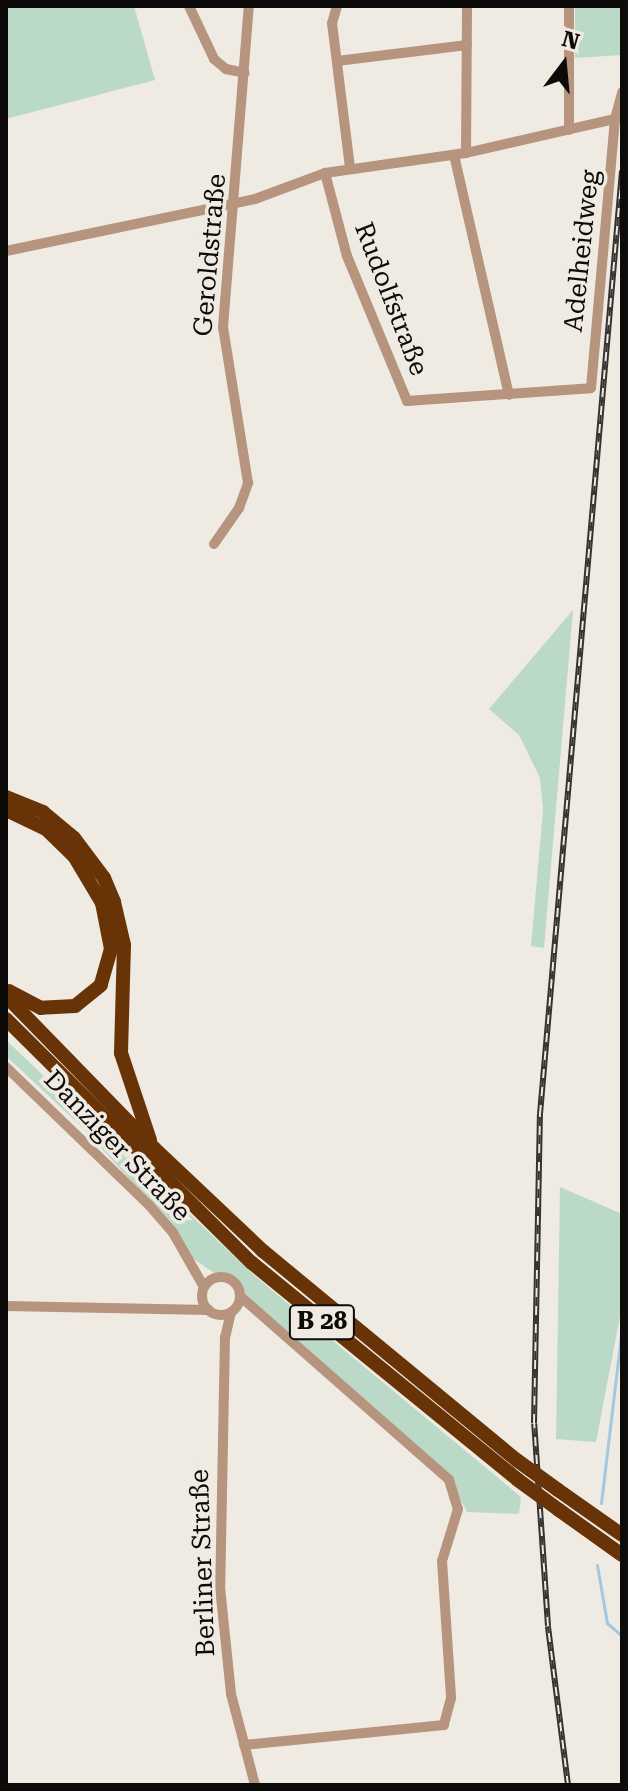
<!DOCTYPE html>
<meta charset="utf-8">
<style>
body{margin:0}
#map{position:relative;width:628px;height:1791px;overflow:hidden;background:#efebe3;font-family:"Roboto Serif",serif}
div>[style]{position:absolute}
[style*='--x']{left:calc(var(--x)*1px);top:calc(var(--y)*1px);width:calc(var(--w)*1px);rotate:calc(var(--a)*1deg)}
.green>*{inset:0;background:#bbd9c7}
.stream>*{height:3px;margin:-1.5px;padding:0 1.5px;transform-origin:1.5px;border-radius:1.5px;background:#a2c9e2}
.minor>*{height:10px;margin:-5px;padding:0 5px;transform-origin:5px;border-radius:5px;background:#b6947e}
.minor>.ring{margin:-5px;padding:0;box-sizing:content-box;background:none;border:10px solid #b6947e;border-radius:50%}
.highway>*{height:14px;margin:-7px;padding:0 7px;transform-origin:7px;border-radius:7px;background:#683407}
.rail>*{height:6px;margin-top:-3px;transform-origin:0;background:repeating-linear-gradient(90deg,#efebe3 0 9px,#353330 0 18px);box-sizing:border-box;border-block:2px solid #353330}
.highway-bridge>*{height:14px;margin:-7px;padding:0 7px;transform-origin:7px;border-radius:7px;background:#683407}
span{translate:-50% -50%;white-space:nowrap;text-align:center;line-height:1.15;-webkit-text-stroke:7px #efebe3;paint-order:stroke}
.shield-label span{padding:2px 6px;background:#efebe3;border:2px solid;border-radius:6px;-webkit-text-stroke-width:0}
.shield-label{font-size:24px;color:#0d0b09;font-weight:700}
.street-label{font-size:26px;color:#0d0b09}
.frame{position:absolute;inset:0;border:8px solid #0d0b09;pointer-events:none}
.north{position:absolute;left:524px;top:24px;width:80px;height:80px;-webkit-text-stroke:6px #efebe3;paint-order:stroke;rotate:16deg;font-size:22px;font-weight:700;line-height:32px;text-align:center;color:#0d0b09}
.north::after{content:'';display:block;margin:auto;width:28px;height:36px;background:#0d0b09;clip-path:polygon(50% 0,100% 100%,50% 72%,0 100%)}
</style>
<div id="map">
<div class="green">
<i style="clip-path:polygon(6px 6px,134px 6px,155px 80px,6px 119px)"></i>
<i style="clip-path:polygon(575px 6px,622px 6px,622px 55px,575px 58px)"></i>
<i style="clip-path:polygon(573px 610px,544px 948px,531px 946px,543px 810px,540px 778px,519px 735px,489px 709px)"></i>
<i style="clip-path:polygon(6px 1040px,256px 1277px,521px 1497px,519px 1514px,467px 1512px,449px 1478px,246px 1296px,240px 1281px,220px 1277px,192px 1258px,178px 1233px,84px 1129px,6px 1056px)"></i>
<i style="clip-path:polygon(560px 1187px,622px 1214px,622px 1306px,596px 1442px,556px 1439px)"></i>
</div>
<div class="stream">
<i style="--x:601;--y:1503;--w:177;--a:-83.2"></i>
<i style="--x:597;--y:1565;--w:59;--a:80.2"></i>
<i style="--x:607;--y:1623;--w:20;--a:41"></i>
</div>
<div class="minor">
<i style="--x:189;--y:6;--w:59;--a:64.7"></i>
<i style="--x:214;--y:59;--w:16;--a:40"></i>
<i style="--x:226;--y:69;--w:19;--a:12"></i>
<i style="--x:337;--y:6;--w:18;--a:106"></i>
<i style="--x:332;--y:23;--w:146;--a:82.9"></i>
<i style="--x:337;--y:61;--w:131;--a:-7"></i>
<i style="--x:569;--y:130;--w:124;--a:-90"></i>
<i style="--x:466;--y:153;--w:147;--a:-89.6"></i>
<i style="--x:454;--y:155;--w:246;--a:77.1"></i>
<i style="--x:325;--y:173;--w:86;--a:75.2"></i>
<i style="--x:347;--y:256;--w:157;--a:67.5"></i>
<i style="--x:407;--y:401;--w:184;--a:-4"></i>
<i style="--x:591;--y:388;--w:270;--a:-84.9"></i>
<i style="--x:615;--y:119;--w:28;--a:-75"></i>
<i style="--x:6;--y:251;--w:254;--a:-11.8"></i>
<i style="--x:255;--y:199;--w:75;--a:-20.4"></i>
<i style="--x:325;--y:173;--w:142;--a:-8.1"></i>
<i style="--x:466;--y:153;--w:153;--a:-12.9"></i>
<i style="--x:214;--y:544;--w:44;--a:-55.2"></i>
<i style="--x:239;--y:508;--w:27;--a:-70"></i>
<i style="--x:248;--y:483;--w:158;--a:-99.1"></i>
<i style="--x:223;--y:327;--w:322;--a:-85.4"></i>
<i style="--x:6;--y:1067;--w:199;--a:44"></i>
<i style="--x:149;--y:1205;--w:35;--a:49"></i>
<i style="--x:172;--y:1231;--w:64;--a:60.3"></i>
<i class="ring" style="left:202px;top:1277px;width:28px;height:28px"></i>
<i style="--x:241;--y:1297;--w:277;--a:41.3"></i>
<i style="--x:449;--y:1480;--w:30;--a:73"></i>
<i style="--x:458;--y:1509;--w:54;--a:107.1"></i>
<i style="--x:442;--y:1561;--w:137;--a:86.2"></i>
<i style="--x:451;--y:1698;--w:28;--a:105"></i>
<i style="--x:444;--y:1725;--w:201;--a:174.3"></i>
<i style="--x:6;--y:1306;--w:203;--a:1.1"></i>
<i style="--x:231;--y:1312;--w:26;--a:103"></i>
<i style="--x:225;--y:1337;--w:250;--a:91.1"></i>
<i style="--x:220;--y:1587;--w:108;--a:84.1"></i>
<i style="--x:231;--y:1694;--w:94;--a:75.2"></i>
</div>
<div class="highway">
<i style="--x:6;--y:797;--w:40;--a:22"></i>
<i style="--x:43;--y:812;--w:40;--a:40"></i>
<i style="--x:74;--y:838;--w:50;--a:53.1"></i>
<i style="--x:104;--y:878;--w:26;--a:67"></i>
<i style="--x:114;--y:902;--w:44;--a:76.9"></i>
<i style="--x:124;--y:945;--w:108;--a:91.6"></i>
<i style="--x:121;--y:1053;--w:92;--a:71.6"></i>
<i style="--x:6;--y:810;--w:44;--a:25.4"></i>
<i style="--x:46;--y:829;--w:39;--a:44"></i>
<i style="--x:74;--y:856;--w:55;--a:59.2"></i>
<i style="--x:102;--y:903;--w:47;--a:78.9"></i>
<i style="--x:111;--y:949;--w:37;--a:106"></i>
<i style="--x:101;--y:985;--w:33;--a:141"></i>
<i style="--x:75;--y:1006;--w:34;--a:177"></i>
<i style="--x:41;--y:1008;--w:36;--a:-152"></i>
<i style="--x:6;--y:996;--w:212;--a:45.8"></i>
<i style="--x:154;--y:1148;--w:150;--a:43.4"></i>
<i style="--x:263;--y:1251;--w:330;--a:39.5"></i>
<i style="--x:6;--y:1019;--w:346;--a:44.8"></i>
<i style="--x:252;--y:1263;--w:343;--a:39.2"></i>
<i style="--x:558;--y:1490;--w:78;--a:35.1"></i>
<i style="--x:559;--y:1510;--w:77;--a:35.5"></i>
</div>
<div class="rail">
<i style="--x:568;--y:1785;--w:160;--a:-97.2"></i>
<i style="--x:548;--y:1626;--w:203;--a:-93.9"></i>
<i style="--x:534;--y:1423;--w:309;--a:-88.9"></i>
<i style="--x:540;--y:1114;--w:947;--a:-85.03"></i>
</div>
<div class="highway-bridge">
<i style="--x:518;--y:1461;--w:49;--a:35.9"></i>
<i style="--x:518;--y:1480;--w:51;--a:36.2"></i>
</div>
<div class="shield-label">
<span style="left:322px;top:1322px">B 28</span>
</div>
<div class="street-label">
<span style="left:582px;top:251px;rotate:-84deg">Adelheidweg</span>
<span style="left:210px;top:255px;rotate:-85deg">Geroldstraße</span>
<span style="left:391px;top:299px;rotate:69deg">Rudolfstraße</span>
<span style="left:117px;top:1146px;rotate:46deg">Danziger Straße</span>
<span style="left:203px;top:1563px;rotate:-92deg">Berliner Straße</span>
</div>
<div class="frame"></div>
<div class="north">N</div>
</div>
